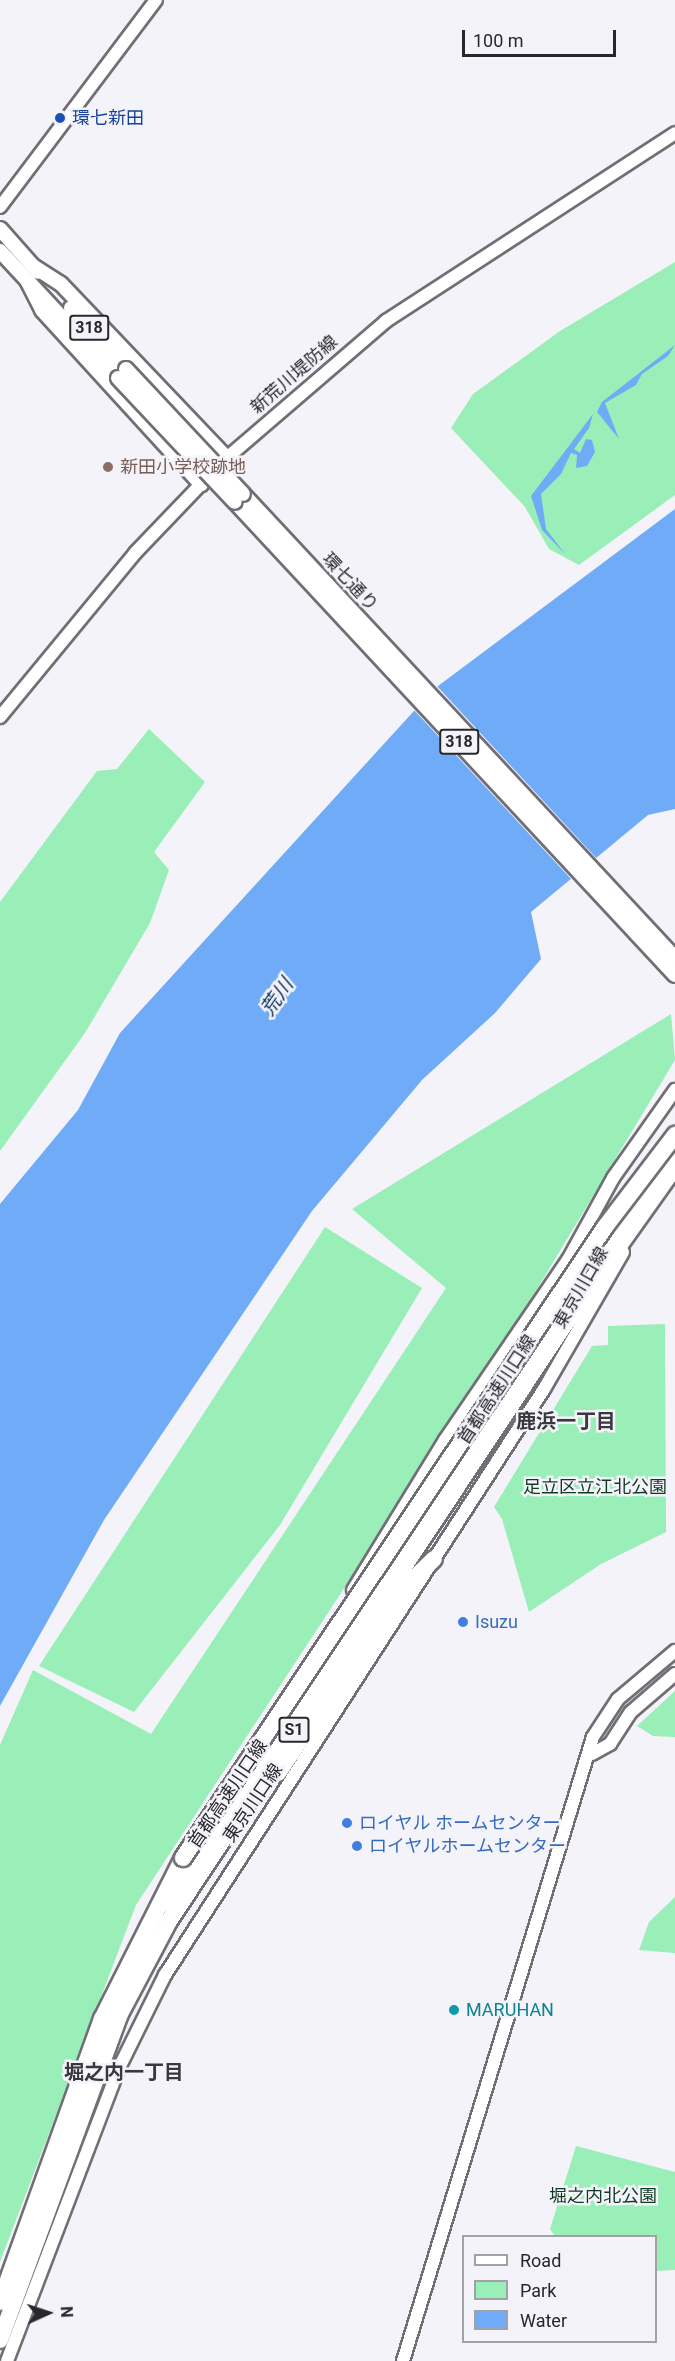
<!DOCTYPE html>
<meta charset="utf-8">
<style>
body{margin:0}
#map{position:relative;width:675px;height:2361px;overflow:hidden;background:#f5f3fa;font-family:Roboto,"Noto Sans JP",sans-serif}
div>[style]{position:absolute}
[style*='--x']{left:calc(var(--x)*1px);top:calc(var(--y)*1px);width:calc(var(--w)*1px);rotate:calc(var(--a)*1deg)}
.green>*{inset:0;background:#9aeeb8}
.water>*{inset:0;background:#6fabf7}
.pier>*{inset:0;background:#f5f3fa}
.roads{filter:drop-shadow(2px 0 #716f75) drop-shadow(-2px 0 #716f75) drop-shadow(0 2px #716f75) drop-shadow(0 -2px #716f75)}
.secondary>*{height:12px;margin:-6px;padding:0 6px;transform-origin:6px;border-radius:6px;background:#fff}
.primary>*{height:14px;margin:-7px;padding:0 7px;transform-origin:7px;border-radius:7px;background:#fff}
.highway>*{height:16px;margin:-8px;padding:0 8px;transform-origin:8px;border-radius:8px;background:#fff}
.bridges{filter:drop-shadow(2px 0 #716f75) drop-shadow(-2px 0 #716f75) drop-shadow(0 2px #716f75) drop-shadow(0 -2px #716f75)}
.primary-bridge>*{height:14px;margin:-7px;padding:0 7px;transform-origin:7px;border-radius:7px;background:#fff}
.highway-bridge>*{height:16px;margin:-8px;padding:0 8px;transform-origin:8px;border-radius:8px;background:#fff}
.dots>*{width:16px;height:16px;translate:-50% -50%;box-sizing:border-box;border:3px solid #f5f3fa;border-radius:50%}
span{translate:-50% -50%;white-space:nowrap;text-align:center;line-height:1.15;-webkit-text-stroke:5px #f5f3fa;paint-order:stroke}
.shield-label span{padding:2px 4px;background:#f5f3fa;border:2px solid;border-radius:4px;-webkit-text-stroke-width:0}
.shield-label{font-size:16px;color:#28272a;font-weight:700}
.transit-label{font-size:18px;color:#164399}
.left{translate:0 -50%;text-align:left}
.street-label{font-size:18px;color:#28272a}
.education-label{font-size:18px;color:#785e54}
.park-label{font-size:18px;color:#0f3a22}
.shop-label{font-size:18px;color:#366cbe}
.culture-label{font-size:18px;color:#0d838f}
.water-label{font-size:20px;color:#06305f;font-style:italic}
.neighbourhood-label{font-size:20px;color:#39383d;font-weight:700}
.legend{position:absolute;left:462px;top:2235px;width:195px;height:108px;box-sizing:border-box;background:#f5f3fa;border:2px solid #a3a1a7;margin:0;padding:8px 10px;list-style:none;font-size:18px;color:#28272a}
.legend li{display:flex;align-items:center;gap:12px;height:30px}
.legend b{width:30px;border:2px solid #a3a1a7}
.north{position:absolute;left:18px;top:2283px;width:60px;height:60px;-webkit-text-stroke:4px #f5f3fa;paint-order:stroke;rotate:87deg;font-size:16px;font-weight:700;line-height:24px;text-align:center;color:#28272a}
.north::after{content:'';display:block;margin:auto;width:21px;height:27px;background:#28272a;clip-path:polygon(50% 0,100% 100%,50% 72%,0 100%)}
.scale{position:absolute;left:462px;top:30px;width:154px;height:27px;box-sizing:border-box;border:3px solid #28272a;border-top:0;padding-left:8px;font-size:18px;line-height:21px;white-space:nowrap;color:#28272a;-webkit-text-stroke:4px #f5f3fa;paint-order:stroke}
</style>
<div id="map">
<div class="green">
<i style="clip-path:polygon(675px 262px,675px 495px,579px 565px,549px 549px,525px 507px,451px 428px,473px 394px,560px 331px)"></i>
<i style="clip-path:polygon(149px 729px,205px 782px,154px 852px,169px 870px,150px 923px,85px 1033px,0 1151px,0 902px,97px 771px,117px 769px)"></i>
<i style="clip-path:polygon(671px 1014px,675px 1060px,496px 1357px,136px 1905px,0 2262px,0 1745px,33px 1670px,151px 1734px,446px 1288px,352px 1209px)"></i>
<i style="clip-path:polygon(325px 1227px,422px 1288px,280px 1525px,134px 1712px,39px 1666px)"></i>
<i style="clip-path:polygon(665px 1324px,666px 1532px,601px 1564px,529px 1612px,502px 1519px,494px 1507px,592px 1346px,608px 1345px,608px 1326px)"></i>
<i style="clip-path:polygon(675px 1691px,675px 1737px,653px 1736px,637px 1726px)"></i>
<i style="clip-path:polygon(675px 1897px,675px 1953px,639px 1950px,649px 1922px)"></i>
<i style="clip-path:polygon(576px 2146px,675px 2172px,675px 2270px,656px 2271px,656px 2236px,554px 2235px,550px 2229px)"></i>
</div>
<div class="water">
<i style="clip-path:polygon(675px 345px,668px 356px,642px 374px,636px 385px,605px 403px,619px 439px,597px 412px,602px 402px)"></i>
<i style="clip-path:polygon(593px 414px,589px 428px,574px 449px,580px 453px,586px 439px,592px 440px,595px 452px,587px 466px,576px 468px,577px 455px,571px 453px,561px 474px,541px 494px,546px 529px,565px 554px,542px 530px,531px 496px)"></i>
<i style="clip-path:polygon(675px 509px,675px 809px,648px 815px,531px 912px,541px 959px,495px 1013px,422px 1080px,312px 1211px,104px 1520px,0 1706px,0 1204px,78px 1110px,120px 1033px,434px 689px)"></i>
</div>
<div class="pier">
<i style="clip-path:polygon(435px 684px,598px 860px,573px 881px,413px 709px)"></i>
</div>
<div class="roads">
<div class="secondary">
<i style="--x:0;--y:207;--w:259;--a:-53"></i>
<i style="--x:221;--y:463;--w:218;--a:-40.7"></i>
<i style="--x:386;--y:321;--w:345;--a:-33"></i>
<i style="--x:0;--y:717;--w:212;--a:-50.5"></i>
<i style="--x:135;--y:553;--w:104;--a:-46.2"></i>
<i style="--x:353;--y:1590;--w:176;--a:-58.5"></i>
<i style="--x:445;--y:1440;--w:218;--a:-55.7"></i>
<i style="--x:568;--y:1260;--w:94;--a:-61.2"></i>
<i style="--x:613;--y:1178;--w:108;--a:-54.8"></i>
<i style="--x:592;--y:1754;--w:21;--a:-29"></i>
<i style="--x:610;--y:1744;--w:38;--a:-57"></i>
<i style="--x:631;--y:1712;--w:58;--a:-40.8"></i>
<i style="--x:166;--y:1906;--w:772;--a:-56.52"></i>
<i style="--x:592;--y:1262;--w:139;--a:-53.5"></i>
<i style="--x:7;--y:2361;--w:311;--a:-69.1"></i>
<i style="--x:118;--y:2070;--w:106;--a:-63.7"></i>
<i style="--x:165;--y:1975;--w:698;--a:-57.11"></i>
<i style="--x:544;--y:1389;--w:158;--a:-60"></i>
<i style="--x:403;--y:2361;--w:652;--a:-73.07"></i>
<i style="--x:593;--y:1737;--w:45;--a:-56.7"></i>
<i style="--x:618;--y:1699;--w:75;--a:-40.1"></i>
</div>
<div class="primary">
<i style="--x:0;--y:229;--w:57;--a:48.5"></i>
<i style="--x:0;--y:251;--w:173;--a:47.1"></i>
<i style="--x:33;--y:266;--w:33;--a:33"></i>
<i style="--x:61;--y:284;--w:239;--a:46.4"></i>
<i style="--x:27;--y:280;--w:34;--a:63"></i>
<i style="--x:42;--y:310;--w:236;--a:47.6"></i>
<i style="--x:71;--y:308;--w:82;--a:48"></i>
<i style="--x:243;--y:494;--w:634;--a:47.05"></i>
<i style="--x:235;--y:502;--w:646;--a:47.07"></i>
</div>
<div class="highway">
<i style="--x:522;--y:1331;--w:25;--a:88"></i>
<i style="--x:278;--y:1773;--w:222;--a:-55.8"></i>
<i style="--x:403;--y:1589;--w:43;--a:-44.1"></i>
<i style="--x:0;--y:2302;--w:301;--a:-70.2"></i>
<i style="--x:102;--y:2019;--w:180;--a:-63.3"></i>
<i style="--x:0;--y:2340;--w:347;--a:-69.8"></i>
<i style="--x:120;--y:2014;--w:105;--a:-62.2"></i>
<i style="--x:169;--y:1921;--w:756;--a:-56.44"></i>
<i style="--x:587;--y:1291;--w:152;--a:-54.6"></i>
</div>
</div>
<div class="bridges">
<div class="primary-bridge">
<i style="--x:126;--y:369;--w:171;--a:46.9"></i>
<i style="--x:118;--y:378;--w:170;--a:46.7"></i>
</div>
<div class="highway-bridge">
<i style="--x:183;--y:1858;--w:759;--a:-56.23"></i>
<i style="--x:605;--y:1227;--w:116;--a:-52.7"></i>
</div>
</div>
<div class="dots">
<i style="left:60px;top:118px;background:#1a4fb4"></i>
<i style="left:108px;top:467px;background:#8d6e63"></i>
<i style="left:463px;top:1622px;background:#3f7fe0"></i>
<i style="left:347px;top:1823px;background:#3f7fe0"></i>
<i style="left:357px;top:1846px;background:#3f7fe0"></i>
<i style="left:454px;top:2010px;background:#0f9aa8"></i>
</div>
<div class="shield-label">
<span style="left:89px;top:328px">318</span>
<span style="left:459px;top:742px">318</span>
<span style="left:294px;top:1730px">S1</span>
</div>
<div class="transit-label">
<span class="left" style="left:72px;top:118px">環七新田</span>
</div>
<div class="street-label">
<span style="left:294px;top:375px;rotate:-41deg">新荒川堤防線</span>
<span style="left:350px;top:582px;rotate:47deg">環七通り</span>
<span style="left:581px;top:1288px;rotate:-60deg">東京川口線</span>
<span style="left:497px;top:1390px;rotate:-57deg">首都高速川口線</span>
<span style="left:228px;top:1794px;rotate:-56deg">首都高速川口線</span>
<span style="left:253px;top:1803px;rotate:-56deg">東京川口線</span>
</div>
<div class="education-label">
<span class="left" style="left:120px;top:467px">新田小学校跡地</span>
</div>
<div class="park-label">
<span style="left:595px;top:1487px">足立区立江北公園</span>
<span style="left:603px;top:2196px">堀之内北公園</span>
</div>
<div class="shop-label">
<span class="left" style="left:475px;top:1622px">Isuzu</span>
<span class="left" style="left:359px;top:1823px">ロイヤル ホームセンター</span>
<span class="left" style="left:369px;top:1846px">ロイヤルホームセンター</span>
</div>
<div class="culture-label">
<span class="left" style="left:466px;top:2010px">MARUHAN</span>
</div>
<div class="water-label">
<span style="left:277px;top:997px;rotate:-55deg">荒川</span>
</div>
<div class="neighbourhood-label">
<span style="left:566px;top:1421px">鹿浜一丁目</span>
<span style="left:124px;top:2072px">堀之内一丁目</span>
</div>
<ul class="legend">
<li><b style="height:8px;background:#fff"></b>Road</li>
<li><b style="height:16px;background:#9aeeb8"></b>Park</li>
<li><b style="height:16px;background:#6fabf7"></b>Water</li>
</ul>
<div class="north">N</div>
<div class="scale">100 m</div>
</div>
